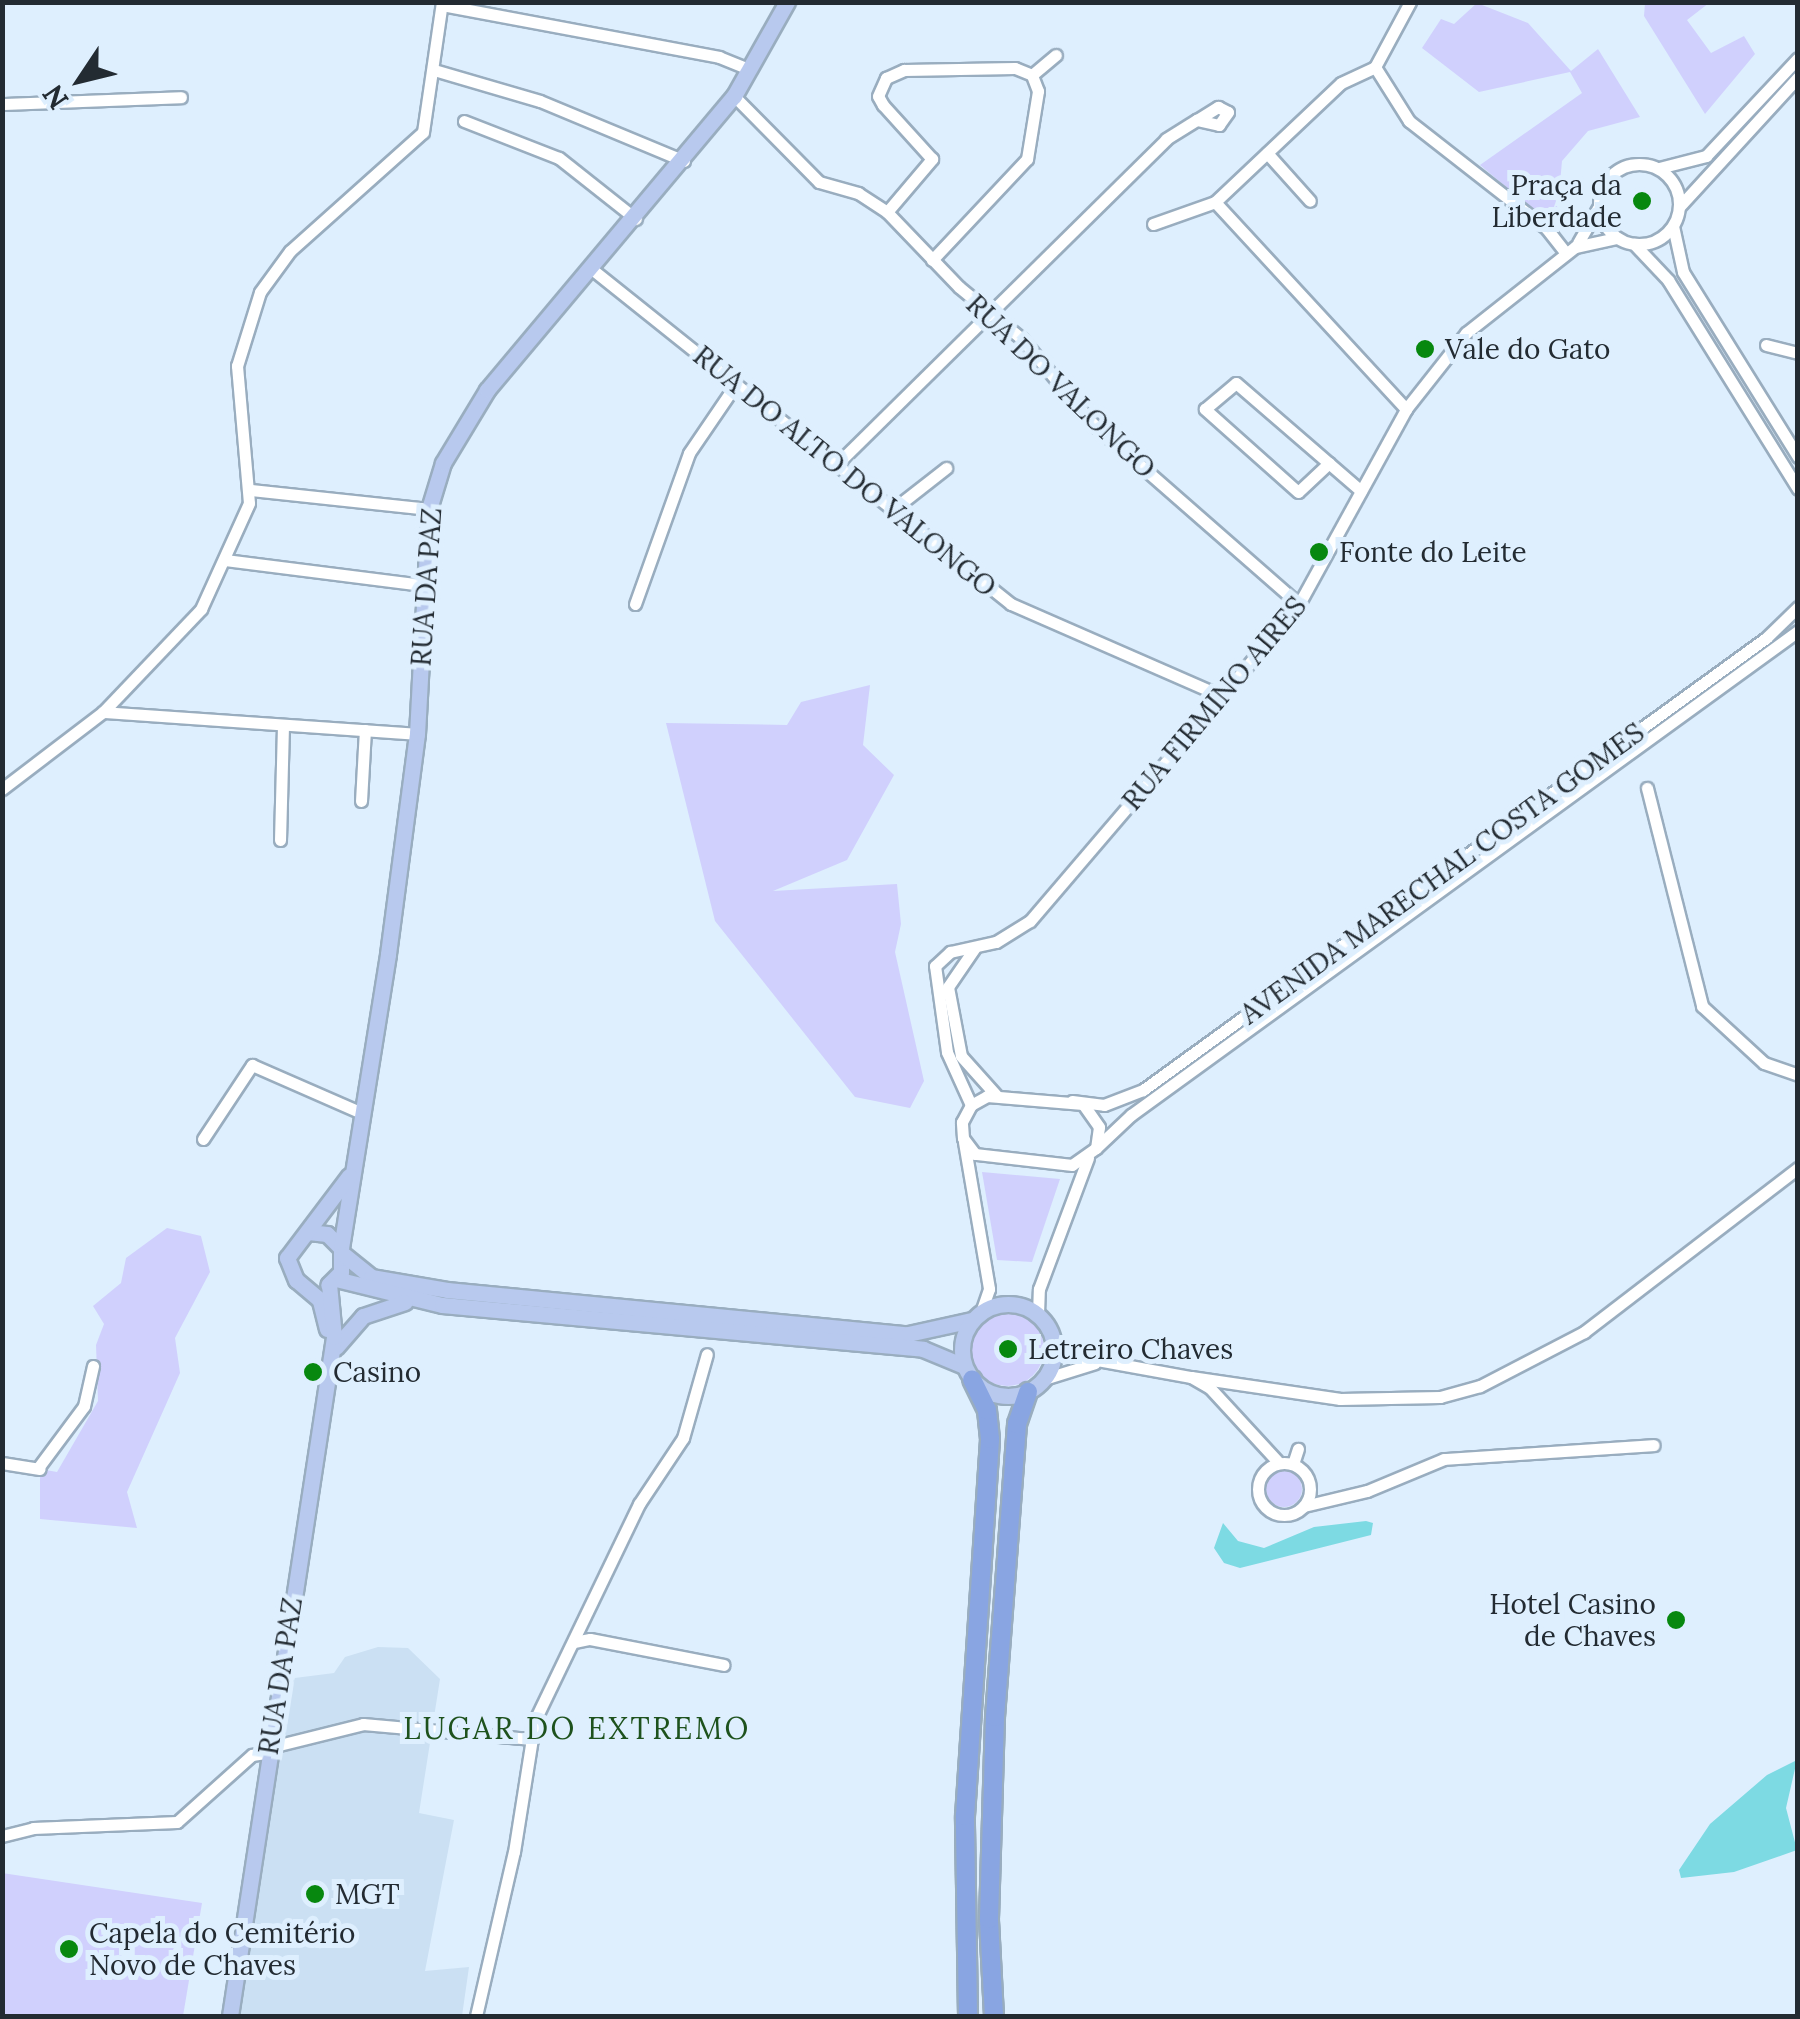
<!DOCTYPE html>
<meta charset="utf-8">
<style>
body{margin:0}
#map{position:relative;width:1800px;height:2019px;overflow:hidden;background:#deeffe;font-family:Lora,serif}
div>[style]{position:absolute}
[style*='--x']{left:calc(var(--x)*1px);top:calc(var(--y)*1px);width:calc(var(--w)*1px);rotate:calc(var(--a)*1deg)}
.built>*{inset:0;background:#cbe0f3}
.green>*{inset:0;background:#d0d0fd}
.round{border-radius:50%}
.water>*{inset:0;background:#7ddae3}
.roads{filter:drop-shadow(2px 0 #99adbf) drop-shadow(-2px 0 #99adbf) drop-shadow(0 2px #99adbf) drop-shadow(0 -2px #99adbf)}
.minor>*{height:11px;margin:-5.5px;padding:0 5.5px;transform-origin:5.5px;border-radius:5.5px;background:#fff}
.minor>.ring{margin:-5.5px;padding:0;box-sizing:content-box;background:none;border:11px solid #fff;border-radius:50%}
.major>*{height:15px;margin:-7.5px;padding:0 7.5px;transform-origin:7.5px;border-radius:7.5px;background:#b8c9ee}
.major>.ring{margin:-7.5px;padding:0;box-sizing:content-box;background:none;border:15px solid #b8c9ee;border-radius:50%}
.highway>*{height:18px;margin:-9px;padding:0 9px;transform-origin:9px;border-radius:9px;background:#89a5e2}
.dots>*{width:28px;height:28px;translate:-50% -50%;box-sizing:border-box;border:5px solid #deeffe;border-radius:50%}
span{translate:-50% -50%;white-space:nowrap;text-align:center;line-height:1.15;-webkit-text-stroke:10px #deeffe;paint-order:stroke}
.poi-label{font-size:28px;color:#232b32}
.right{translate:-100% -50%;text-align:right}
.left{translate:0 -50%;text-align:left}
.street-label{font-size:28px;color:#232b32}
.neighbourhood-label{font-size:30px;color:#1e521d;letter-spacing:2.5px}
.frame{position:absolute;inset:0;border:5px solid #232b32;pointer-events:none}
.north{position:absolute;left:30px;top:30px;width:100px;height:100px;-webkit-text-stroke:8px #deeffe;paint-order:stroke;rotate:235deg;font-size:28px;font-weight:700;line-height:40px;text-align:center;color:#232b32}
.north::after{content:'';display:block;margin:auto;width:35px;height:45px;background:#232b32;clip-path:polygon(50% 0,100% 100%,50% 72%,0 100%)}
</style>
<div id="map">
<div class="built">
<i style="clip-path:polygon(378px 1647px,408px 1648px,440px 1679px,419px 1813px,454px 1820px,425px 1971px,469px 1967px,462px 2016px,238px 2016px,287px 1679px,334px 1673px,345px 1657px)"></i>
</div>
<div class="green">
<i style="clip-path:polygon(1477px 3px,1528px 23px,1571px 71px,1598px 49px,1640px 117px,1588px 131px,1562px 161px,1556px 229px,1480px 165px,1582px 93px,1570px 72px,1479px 92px,1422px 48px,1441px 19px,1454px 24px)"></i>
<i style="clip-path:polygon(1645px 3px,1709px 3px,1687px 20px,1711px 53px,1744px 36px,1755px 54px,1705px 114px,1644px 16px)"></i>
<i style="clip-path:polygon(870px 685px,863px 745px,894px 775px,847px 860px,773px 891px,897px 884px,901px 924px,895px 952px,924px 1081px,910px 1108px,855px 1097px,715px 921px,666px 723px,787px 725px,801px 702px)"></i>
<i style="clip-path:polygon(982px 1172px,1060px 1179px,1032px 1262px,997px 1260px)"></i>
<i style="clip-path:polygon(167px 1228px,201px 1236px,210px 1272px,175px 1338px,180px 1373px,127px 1492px,137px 1528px,40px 1519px,40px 1469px,57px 1472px,98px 1401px,96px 1345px,104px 1324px,93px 1306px,121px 1283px,126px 1258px)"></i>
<i class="round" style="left:970px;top:1312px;width:74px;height:74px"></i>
<i class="round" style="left:1266px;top:1471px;width:36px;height:36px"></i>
<i style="clip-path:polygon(2px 1873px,202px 1903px,183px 2016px,3px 2016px)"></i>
</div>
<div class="water">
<i style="clip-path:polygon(1366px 1521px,1373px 1523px,1371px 1535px,1240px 1568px,1224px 1563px,1214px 1548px,1223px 1523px,1238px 1541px,1264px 1548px,1314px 1527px)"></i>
<i style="clip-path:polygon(1797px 1760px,1786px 1808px,1797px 1850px,1734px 1872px,1681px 1878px,1679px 1870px,1710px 1824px,1767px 1775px)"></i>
</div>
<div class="roads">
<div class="minor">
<i style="--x:442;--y:5;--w:282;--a:10.6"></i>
<i style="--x:719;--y:57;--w:32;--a:22"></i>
<i style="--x:1375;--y:67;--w:64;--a:57.8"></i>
<i style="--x:1409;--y:121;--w:175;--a:38"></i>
<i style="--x:1547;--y:229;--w:31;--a:52"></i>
<i style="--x:1375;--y:67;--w:74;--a:-61.7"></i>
<i style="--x:434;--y:70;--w:110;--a:16.3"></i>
<i style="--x:540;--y:101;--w:156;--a:22.6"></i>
<i style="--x:1032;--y:75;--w:31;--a:-40"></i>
<i style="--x:734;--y:96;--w:121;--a:45.3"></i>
<i style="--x:819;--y:182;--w:41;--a:15.8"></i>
<i style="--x:858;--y:193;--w:35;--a:33"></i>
<i style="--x:887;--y:212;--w:104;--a:46.2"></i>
<i style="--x:959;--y:287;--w:82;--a:39.5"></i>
<i style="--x:1022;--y:339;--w:109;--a:50.2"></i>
<i style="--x:1092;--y:423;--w:275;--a:41.2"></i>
<i style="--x:2;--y:104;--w:179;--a:-2.2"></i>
<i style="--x:1218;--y:107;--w:11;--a:27"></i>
<i style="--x:1228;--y:112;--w:16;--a:125"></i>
<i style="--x:1219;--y:125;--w:23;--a:-167"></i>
<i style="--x:1197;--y:120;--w:25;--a:-32"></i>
<i style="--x:464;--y:121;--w:102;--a:21.3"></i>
<i style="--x:559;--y:158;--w:98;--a:38.4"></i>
<i style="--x:1267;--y:153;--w:64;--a:48.1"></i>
<i class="ring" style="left:1599px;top:164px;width:69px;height:69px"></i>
<i style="--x:1659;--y:168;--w:49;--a:-14.3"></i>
<i style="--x:1706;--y:156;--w:134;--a:-46.8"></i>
<i style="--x:1215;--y:202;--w:282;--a:47.3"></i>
<i style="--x:1679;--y:207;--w:176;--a:-47.5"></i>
<i style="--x:887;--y:212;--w:70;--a:-49.7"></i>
<i style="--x:932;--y:159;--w:73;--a:-132.2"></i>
<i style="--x:883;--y:105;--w:10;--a:-119"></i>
<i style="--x:878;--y:96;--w:20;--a:-66"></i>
<i style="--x:886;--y:78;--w:20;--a:-24"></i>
<i style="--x:904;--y:70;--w:111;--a:-1"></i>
<i style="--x:1015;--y:68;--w:18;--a:22"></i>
<i style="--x:1153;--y:224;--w:66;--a:-19.5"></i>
<i style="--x:1215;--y:202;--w:173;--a:-43.4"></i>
<i style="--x:1341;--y:83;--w:38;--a:-25"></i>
<i style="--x:1673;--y:226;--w:47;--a:77.7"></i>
<i style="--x:1683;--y:272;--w:218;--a:58.1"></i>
<i style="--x:1578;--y:243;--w:40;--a:-60.3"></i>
<i style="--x:1634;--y:244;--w:50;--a:46.6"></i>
<i style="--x:1668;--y:280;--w:246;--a:58.1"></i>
<i style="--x:932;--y:260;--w:139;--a:-46.8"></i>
<i style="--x:1027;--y:159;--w:69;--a:-80.8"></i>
<i style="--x:1038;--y:91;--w:17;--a:-111"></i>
<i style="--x:593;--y:270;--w:535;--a:38.63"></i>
<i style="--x:1011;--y:604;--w:230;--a:23.6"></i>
<i style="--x:1766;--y:345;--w:33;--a:14"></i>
<i style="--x:1329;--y:463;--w:42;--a:136.9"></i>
<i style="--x:1298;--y:492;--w:125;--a:-138.3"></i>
<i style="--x:1205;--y:409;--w:40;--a:-40"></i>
<i style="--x:1236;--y:383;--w:165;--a:40.8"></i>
<i style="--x:837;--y:464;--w:462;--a:-44.6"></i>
<i style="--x:1166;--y:139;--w:36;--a:-32"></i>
<i style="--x:251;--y:490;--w:179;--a:6.1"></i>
<i style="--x:891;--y:511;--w:70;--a:-38"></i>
<i style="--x:225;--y:560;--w:201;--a:7.2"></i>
<i style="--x:635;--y:604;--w:160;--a:-70.3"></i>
<i style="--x:689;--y:453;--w:83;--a:-55.7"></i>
<i style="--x:103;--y:712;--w:315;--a:4"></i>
<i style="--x:1647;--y:788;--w:225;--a:75.8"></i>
<i style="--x:1702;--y:1006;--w:84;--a:42.6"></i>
<i style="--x:1764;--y:1063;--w:36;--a:19"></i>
<i style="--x:2;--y:789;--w:127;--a:-37.3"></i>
<i style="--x:103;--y:712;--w:142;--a:-46.4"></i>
<i style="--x:201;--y:609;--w:116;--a:-65.6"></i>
<i style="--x:249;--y:503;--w:138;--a:-95"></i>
<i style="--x:237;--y:366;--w:77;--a:-72.7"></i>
<i style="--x:260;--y:292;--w:51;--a:-53.8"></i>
<i style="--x:290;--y:251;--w:178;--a:-41.8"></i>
<i style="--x:423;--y:132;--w:131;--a:-81.7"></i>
<i style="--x:361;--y:801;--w:71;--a:-86.8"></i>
<i style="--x:280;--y:840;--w:115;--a:-88.5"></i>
<i style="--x:974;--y:949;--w:46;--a:124.4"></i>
<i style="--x:948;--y:987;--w:70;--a:79.3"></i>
<i style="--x:961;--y:1056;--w:52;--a:48.1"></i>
<i style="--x:987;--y:1096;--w:96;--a:4.8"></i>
<i style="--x:1083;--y:1104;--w:28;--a:55"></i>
<i style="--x:1099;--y:1127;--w:21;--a:98"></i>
<i style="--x:1096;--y:1148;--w:29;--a:145"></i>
<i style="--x:1072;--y:1165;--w:98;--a:-173.5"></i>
<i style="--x:975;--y:1154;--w:20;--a:-127"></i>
<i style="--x:963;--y:1138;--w:16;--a:-94"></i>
<i style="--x:962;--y:1122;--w:19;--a:-62"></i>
<i style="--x:971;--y:1105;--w:18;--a:-29"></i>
<i style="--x:1072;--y:1101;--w:32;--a:7"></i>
<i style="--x:1104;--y:1105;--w:42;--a:-21"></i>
<i style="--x:1143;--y:1090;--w:770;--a:-35.96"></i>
<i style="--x:1766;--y:638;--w:45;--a:-44.1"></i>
<i style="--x:971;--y:1105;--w:58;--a:-114.4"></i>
<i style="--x:947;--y:1052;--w:87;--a:-97.9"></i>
<i style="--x:935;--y:966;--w:21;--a:-43"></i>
<i style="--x:950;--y:952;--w:47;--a:-12.3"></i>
<i style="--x:996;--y:942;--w:40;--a:-32"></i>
<i style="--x:1030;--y:921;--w:296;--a:-49.5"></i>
<i style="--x:1222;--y:696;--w:120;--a:-50.1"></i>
<i style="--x:1299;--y:604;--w:222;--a:-61.2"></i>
<i style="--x:1406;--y:409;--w:97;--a:-51.7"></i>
<i style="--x:1466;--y:333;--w:139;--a:-38.3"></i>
<i style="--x:1575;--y:247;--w:43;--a:-12.1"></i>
<i style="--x:203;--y:1139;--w:89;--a:-56.5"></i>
<i style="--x:252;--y:1065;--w:122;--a:23.6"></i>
<i style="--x:964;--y:1142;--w:149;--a:80.3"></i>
<i style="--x:989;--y:1289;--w:24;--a:109"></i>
<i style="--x:1096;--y:1148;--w:48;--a:-43.3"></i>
<i style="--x:1131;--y:1115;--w:824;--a:-35.97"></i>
<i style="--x:1038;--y:1314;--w:25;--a:-88"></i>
<i style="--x:1039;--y:1289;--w:140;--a:-69.5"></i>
<i style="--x:1052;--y:1337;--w:30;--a:40"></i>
<i style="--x:1075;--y:1356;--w:118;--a:10.3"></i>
<i style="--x:1191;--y:1377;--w:22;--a:30"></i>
<i style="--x:1210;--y:1388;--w:102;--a:47.4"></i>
<i style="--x:1191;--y:1377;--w:151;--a:8.4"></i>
<i style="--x:1340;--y:1399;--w:100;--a:-1.1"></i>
<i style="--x:1440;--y:1397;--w:41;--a:-15.4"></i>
<i style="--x:1480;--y:1386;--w:117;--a:-27.4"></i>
<i style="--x:1584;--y:1332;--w:270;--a:-37.5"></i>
<i style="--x:1044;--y:1379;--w:53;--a:-17.4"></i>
<i class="ring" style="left:1258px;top:1463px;width:41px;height:41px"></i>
<i style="--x:2;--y:1463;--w:38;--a:9"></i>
<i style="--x:1293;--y:1464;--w:16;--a:-72"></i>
<i style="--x:38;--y:1468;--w:77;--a:-53.4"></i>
<i style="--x:84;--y:1406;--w:41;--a:-77.3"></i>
<i style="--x:1304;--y:1506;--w:65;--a:-13.4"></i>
<i style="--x:1367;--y:1491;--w:83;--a:-22.6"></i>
<i style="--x:1444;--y:1459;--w:210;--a:-3.8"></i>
<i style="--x:574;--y:1642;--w:16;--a:-11"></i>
<i style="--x:590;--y:1639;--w:136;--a:11"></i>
<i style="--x:267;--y:1748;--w:99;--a:-14"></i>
<i style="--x:363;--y:1724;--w:170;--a:5.1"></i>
<i style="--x:2;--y:1836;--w:32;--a:-14"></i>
<i style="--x:33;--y:1828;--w:144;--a:-2.4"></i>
<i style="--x:177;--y:1822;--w:101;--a:-41.8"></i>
<i style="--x:252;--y:1755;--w:15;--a:-8"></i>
<i style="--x:476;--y:2016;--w:168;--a:-77"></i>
<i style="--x:514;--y:1852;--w:134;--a:-81"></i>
<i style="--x:535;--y:1720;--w:240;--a:-64.3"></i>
<i style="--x:639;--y:1504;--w:79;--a:-56.3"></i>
<i style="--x:683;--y:1438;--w:87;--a:-74.1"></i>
</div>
<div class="major">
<i style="--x:308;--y:1232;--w:19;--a:6"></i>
<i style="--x:327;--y:1234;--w:20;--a:45"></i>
<i style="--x:341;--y:1248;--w:24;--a:90"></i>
<i style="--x:341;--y:1272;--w:18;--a:135"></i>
<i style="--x:341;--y:1248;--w:298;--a:-80.9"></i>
<i style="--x:388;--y:954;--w:222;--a:-82.5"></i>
<i style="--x:417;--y:734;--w:225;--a:-86.9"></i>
<i style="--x:429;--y:509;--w:48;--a:-73.1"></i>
<i style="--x:443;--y:463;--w:85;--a:-58.9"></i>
<i style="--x:487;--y:390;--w:384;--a:-50"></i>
<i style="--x:734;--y:96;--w:108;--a:-60.6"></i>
<i style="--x:343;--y:1254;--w:36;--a:39"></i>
<i style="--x:371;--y:1277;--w:77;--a:9.7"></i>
<i style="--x:447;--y:1290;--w:463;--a:5.5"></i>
<i style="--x:908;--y:1334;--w:66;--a:-12.3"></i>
<i style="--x:336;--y:1279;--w:109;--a:13.8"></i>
<i style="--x:442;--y:1305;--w:483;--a:5.2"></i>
<i style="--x:923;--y:1349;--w:44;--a:22.5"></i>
<i class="ring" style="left:962px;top:1304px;width:77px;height:77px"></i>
<i style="--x:327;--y:1329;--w:30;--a:-104"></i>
<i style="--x:320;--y:1300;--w:31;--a:-140"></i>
<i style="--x:296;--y:1280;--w:24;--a:-112"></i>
<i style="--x:287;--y:1258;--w:103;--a:-52.9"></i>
<i style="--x:336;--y:1347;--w:41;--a:-48.9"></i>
<i style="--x:363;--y:1316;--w:44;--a:-18.4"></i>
<i style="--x:230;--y:2016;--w:687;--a:-81.29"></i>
<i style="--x:334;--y:1337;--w:53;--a:-95.4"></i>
</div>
<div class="highway">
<i style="--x:968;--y:2016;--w:200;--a:-90.9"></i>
<i style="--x:965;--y:1816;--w:378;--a:-86.2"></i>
<i style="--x:990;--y:1439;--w:29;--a:-96"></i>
<i style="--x:987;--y:1410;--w:34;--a:-116"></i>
<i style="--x:994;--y:2016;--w:97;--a:-93"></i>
<i style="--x:989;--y:1919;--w:202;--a:-88.3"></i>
<i style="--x:995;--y:1717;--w:294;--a:-85.7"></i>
<i style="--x:1017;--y:1424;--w:34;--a:-71"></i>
</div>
</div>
<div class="dots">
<i style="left:1642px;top:201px;background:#07880f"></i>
<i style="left:1425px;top:349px;background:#07880f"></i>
<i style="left:1319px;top:552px;background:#07880f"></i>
<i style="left:1008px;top:1349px;background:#07880f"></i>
<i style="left:313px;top:1372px;background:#07880f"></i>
<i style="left:1676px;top:1620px;background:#07880f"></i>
<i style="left:315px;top:1894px;background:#07880f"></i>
<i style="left:69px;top:1949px;background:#07880f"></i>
</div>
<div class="poi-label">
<span class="right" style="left:1622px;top:201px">Praça da<br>Liberdade</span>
<span class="left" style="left:1445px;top:349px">Vale do Gato</span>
<span class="left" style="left:1339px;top:552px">Fonte do Leite</span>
<span class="left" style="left:1028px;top:1349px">Letreiro Chaves</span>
<span class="left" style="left:333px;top:1372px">Casino</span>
<span class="right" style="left:1656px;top:1620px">Hotel Casino<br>de Chaves</span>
<span class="left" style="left:335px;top:1894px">MGT</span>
<span class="left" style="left:89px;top:1949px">Capela do Cemitério<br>Novo de Chaves</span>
</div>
<div class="street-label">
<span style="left:1061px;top:386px;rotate:44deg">RUA DO VALONGO</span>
<span style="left:845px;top:471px;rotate:39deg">RUA DO ALTO DO VALONGO</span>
<span style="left:426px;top:587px;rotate:-86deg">RUA DA PAZ</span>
<span style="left:1214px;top:703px;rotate:-50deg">RUA FIRMINO AIRES</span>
<span style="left:1442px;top:873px;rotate:-36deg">AVENIDA MARECHAL COSTA GOMES</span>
<span style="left:280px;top:1676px;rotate:-81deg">RUA DA PAZ</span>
</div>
<div class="neighbourhood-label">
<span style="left:577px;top:1728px">LUGAR DO EXTREMO</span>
</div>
<div class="frame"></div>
<div class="north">N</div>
</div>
